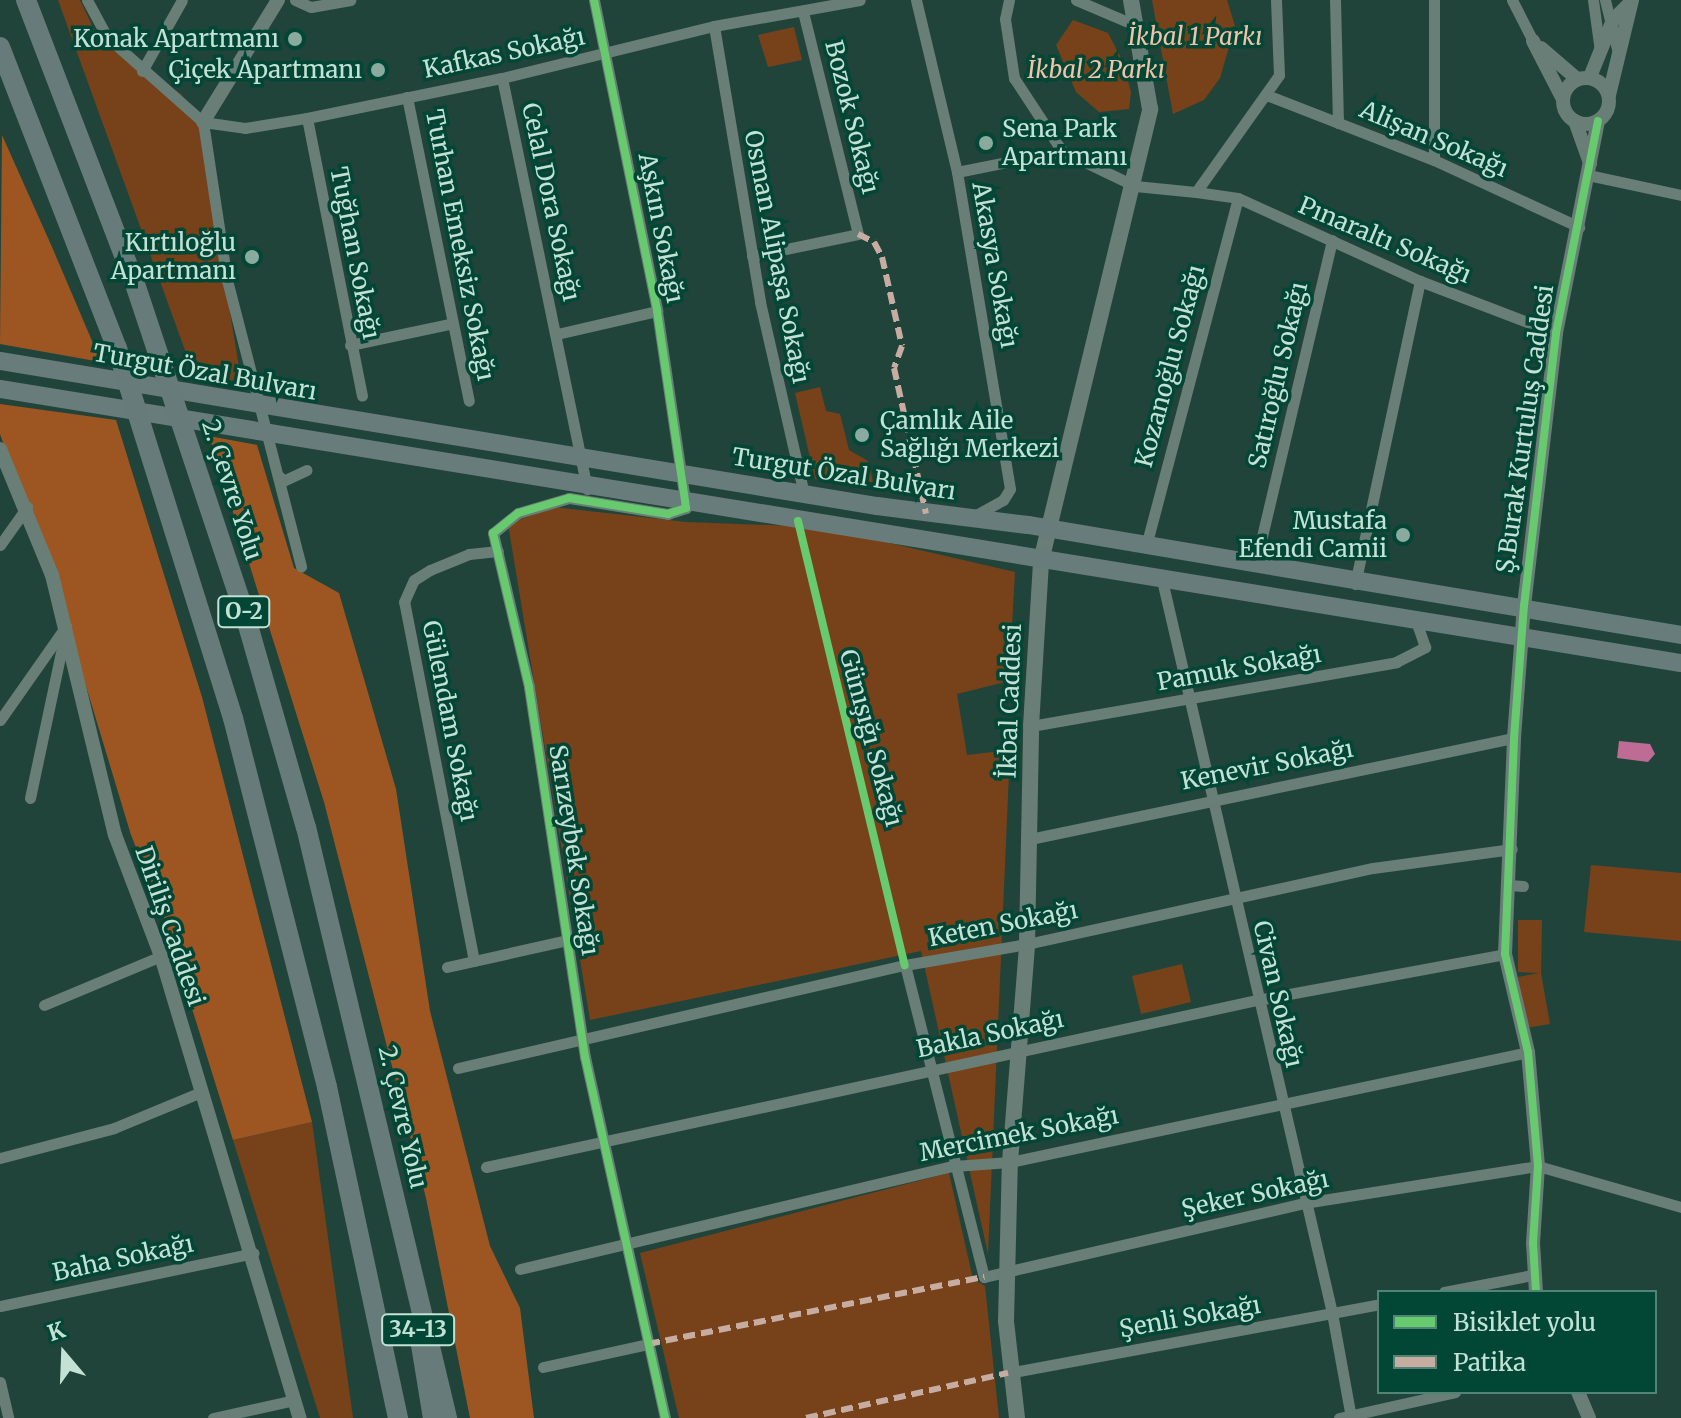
<!DOCTYPE html>
<meta charset="utf-8">
<style>
body{margin:0}
#map{position:relative;width:1681px;height:1418px;overflow:hidden;background:#21443a;font-family:Merriweather,serif}
div>[style]{position:absolute}
[style*='--x']{left:calc(var(--x)*1px);top:calc(var(--y)*1px);width:calc(var(--w)*1px);rotate:calc(var(--a)*1deg)}
.green>*{inset:0;background:#77421a}
.forest>*{inset:0;background:#9d5622}
.water>*{inset:0;background:#be6b95}
.minor>*{height:11px;margin:-5.5px;padding:0 5.5px;transform-origin:5.5px;border-radius:5.5px;background:#687e76}
.tertiary>*{height:14px;margin:-7px;padding:0 7px;transform-origin:7px;border-radius:7px;background:#687e76}
.tertiary>.ring{margin:-7px;padding:0;box-sizing:content-box;background:none;border:14px solid #687e76;border-radius:50%}
.secondary>*{height:16px;margin:-8px;padding:0 8px;transform-origin:8px;border-radius:8px;background:#687e76}
.primary>*{height:18px;margin:-9px;padding:0 9px;transform-origin:9px;border-radius:9px;background:#687c7b}
.motorway>*{height:20px;margin:-10px;padding:0 10px;transform-origin:10px;border-radius:10px;background:#677b7b}
.quiet>*{height:6px;margin-top:-3px;transform-origin:0;background:repeating-linear-gradient(90deg,#c7aca2 0 12px,transparent 0 18px)}
.cycleway>*{height:8px;margin:-4px;padding:0 4px;transform-origin:4px;border-radius:4px;background:#67ca6e}
.dots>*{width:22px;height:22px;translate:-50% -50%;box-sizing:border-box;border:4px solid #024736;border-radius:50%}
span{translate:-50% -50%;white-space:nowrap;text-align:center;line-height:1.15;-webkit-text-stroke:7px #024736;paint-order:stroke}
.shield-label span{padding:2px 6px;background:#024736;border:2px solid;border-radius:6px;-webkit-text-stroke-width:0}
.shield-label{font-size:22px;color:#c4e1d5;font-weight:700}
.park-label{font-size:24px;color:#f3c3a9;font-style:italic}
.poi-label{font-size:24px;color:#c4e1d5}
.right{translate:-100% -50%;text-align:right}
.left{translate:0 -50%;text-align:left}
.street-label{font-size:24px;color:#c4e1d5}
.legend{position:absolute;left:1377px;top:1290px;width:280px;height:104px;box-sizing:border-box;background:#024736;border:2px solid #508576;margin:0;padding:10px 14px;list-style:none;font-size:24px;color:#c4e1d5}
.legend li{display:flex;align-items:center;gap:16px;height:40px}
.legend b{width:40px;border:2px solid #508576}
.north{position:absolute;left:24px;top:1314px;width:80px;height:80px;-webkit-text-stroke:6px #024736;paint-order:stroke;rotate:341deg;font-size:22px;font-weight:700;line-height:32px;text-align:center;color:#c4e1d5}
.north::after{content:'';display:block;margin:auto;width:28px;height:36px;background:#c4e1d5;clip-path:polygon(50% 0,100% 100%,50% 72%,0 100%)}
</style>
<div id="map">
<div class="green">
<i style="clip-path:polygon(58px 0,80px 0,99px 40px,181px 94px,198px 119px,242px 385px,194px 375px)"></i>
<i style="clip-path:polygon(1152px 0,1227px 0,1235px 26px,1220px 78px,1204px 100px,1173px 114px)"></i>
<i style="clip-path:polygon(1073px 20px,1108px 33px,1122px 60px,1131px 92px,1129px 109px,1099px 112px,1076px 92px,1056px 45px)"></i>
<i style="clip-path:polygon(794px 27px,802px 60px,768px 67px,758px 35px)"></i>
<i style="clip-path:polygon(820px 387px,826px 411px,840px 414px,849px 450px,868px 461px,874px 486px,815px 479px,795px 393px)"></i>
<i style="clip-path:polygon(553px 507px,686px 522px,820px 527px,1015px 572px,1009px 681px,957px 694px,967px 755px,1010px 750px,988px 1254px,921px 951px,590px 1020px,508px 524px)"></i>
<i style="clip-path:polygon(1591px 865px,1681px 873px,1681px 941px,1584px 932px)"></i>
<i style="clip-path:polygon(1518px 920px,1542px 920px,1541px 973px,1550px 1024px,1526px 1028px,1518px 977px,1539px 973px,1518px 972px)"></i>
<i style="clip-path:polygon(1182px 964px,1191px 1002px,1141px 1014px,1132px 976px)"></i>
<i style="clip-path:polygon(312px 1122px,353px 1418px,320px 1418px,233px 1140px)"></i>
<i style="clip-path:polygon(949px 1173px,973px 1279px,985px 1286px,999px 1418px,679px 1418px,640px 1253px)"></i>
</div>
<div class="forest">
<i style="clip-path:polygon(2px 135px,52px 247px,101px 362px,0 344px)"></i>
<i style="clip-path:polygon(0 404px,116px 420px,202px 697px,312px 1122px,233px 1140px,161px 909px,131px 835px,67px 623px,0 434px)"></i>
<i style="clip-path:polygon(209px 436px,257px 445px,294px 568px,339px 593px,396px 789px,430px 1011px,490px 1246px,520px 1308px,534px 1418px,470px 1418px,426px 1198px,324px 802px)"></i>
</div>
<div class="water">
<i style="clip-path:polygon(1619px 741px,1650px 744px,1655px 754px,1648px 762px,1617px 758px)"></i>
</div>
<div class="minor">
<i style="--x:87;--y:0;--w:42;--a:61.6"></i>
<i style="--x:107;--y:37;--w:128;--a:41.5"></i>
<i style="--x:295;--y:0;--w:17;--a:24"></i>
<i style="--x:311;--y:7;--w:40;--a:-10"></i>
<i style="--x:594;--y:0;--w:317;--a:78.5"></i>
<i style="--x:657;--y:311;--w:199;--a:81.6"></i>
<i style="--x:686;--y:508;--w:19;--a:162"></i>
<i style="--x:668;--y:514;--w:100;--a:-170.8"></i>
<i style="--x:569;--y:498;--w:53;--a:163.6"></i>
<i style="--x:518;--y:513;--w:32;--a:141"></i>
<i style="--x:493;--y:533;--w:158;--a:76.8"></i>
<i style="--x:529;--y:687;--w:374;--a:81.4"></i>
<i style="--x:585;--y:1057;--w:370;--a:77.5"></i>
<i style="--x:916;--y:0;--w:177;--a:76.6"></i>
<i style="--x:957;--y:172;--w:321;--a:80.5"></i>
<i style="--x:1010;--y:489;--w:13;--a:122"></i>
<i style="--x:1003;--y:500;--w:33;--a:151"></i>
<i style="--x:1009;--y:0;--w:19;--a:102"></i>
<i style="--x:1005;--y:19;--w:60;--a:81.3"></i>
<i style="--x:1014;--y:78;--w:87;--a:56.7"></i>
<i style="--x:1062;--y:151;--w:81;--a:25.6"></i>
<i style="--x:1135;--y:186;--w:61;--a:5.6"></i>
<i style="--x:1196;--y:192;--w:143;--a:-54.6"></i>
<i style="--x:1279;--y:75;--w:75;--a:-92.3"></i>
<i style="--x:1076;--y:0;--w:64;--a:23"></i>
<i style="--x:1335;--y:0;--w:123;--a:88.6"></i>
<i style="--x:1434;--y:0;--w:160;--a:90"></i>
<i style="--x:1512;--y:0;--w:46;--a:62.9"></i>
<i style="--x:1593;--y:0;--w:51;--a:82.2"></i>
<i style="--x:1605;--y:0;--w:50;--a:76.2"></i>
<i style="--x:714;--y:26;--w:280;--a:80.5"></i>
<i style="--x:760;--y:302;--w:197;--a:77.1"></i>
<i style="--x:142;--y:71;--w:81;--a:-60.6"></i>
<i style="--x:502;--y:78;--w:420;--a:78.3"></i>
<i style="--x:1269;--y:96;--w:177;--a:21.2"></i>
<i style="--x:1434;--y:160;--w:160;--a:24.8"></i>
<i style="--x:407;--y:97;--w:310;--a:78.5"></i>
<i style="--x:307;--y:118;--w:283;--a:78.8"></i>
<i style="--x:203;--y:122;--w:42;--a:8.1"></i>
<i style="--x:245;--y:128;--w:63;--a:-9.2"></i>
<i style="--x:307;--y:118;--w:199;--a:-11.6"></i>
<i style="--x:502;--y:78;--w:218;--a:-13.8"></i>
<i style="--x:714;--y:26;--w:148;--a:-10.1"></i>
<i style="--x:203;--y:122;--w:160;--a:81.4"></i>
<i style="--x:227;--y:280;--w:296;--a:75.5"></i>
<i style="--x:957;--y:172;--w:107;--a:-11.3"></i>
<i style="--x:1588;--y:175;--w:95;--a:12.1"></i>
<i style="--x:1196;--y:192;--w:42;--a:8.1"></i>
<i style="--x:1238;--y:198;--w:200;--a:24.5"></i>
<i style="--x:1420;--y:281;--w:146;--a:20.9"></i>
<i style="--x:752;--y:256;--w:108;--a:-11.7"></i>
<i style="--x:858;--y:234;--w:230;--a:-103.9"></i>
<i style="--x:557;--y:334;--w:103;--a:-13"></i>
<i style="--x:350;--y:345;--w:102;--a:-11.9"></i>
<i style="--x:280;--y:477;--w:5;--a:53"></i>
<i style="--x:283;--y:481;--w:26;--a:-25"></i>
<i style="--x:0;--y:545;--w:47;--a:-54.6"></i>
<i style="--x:1146;--y:546;--w:360;--a:-75.2"></i>
<i style="--x:1255;--y:566;--w:335;--a:-76.7"></i>
<i style="--x:1162;--y:580;--w:752;--a:76.94"></i>
<i style="--x:1332;--y:1313;--w:107;--a:79.7"></i>
<i style="--x:1355;--y:584;--w:310;--a:-77.9"></i>
<i style="--x:0;--y:720;--w:115;--a:-54.9"></i>
<i style="--x:1031;--y:726;--w:371;--a:-9.9"></i>
<i style="--x:1396;--y:662;--w:33;--a:-27"></i>
<i style="--x:1425;--y:647;--w:28;--a:-109"></i>
<i style="--x:30;--y:798;--w:168;--a:-78"></i>
<i style="--x:1030;--y:839;--w:494;--a:-11.8"></i>
<i style="--x:1509;--y:885;--w:14;--a:4"></i>
<i style="--x:474;--y:961;--w:366;--a:-101"></i>
<i style="--x:404;--y:602;--w:24;--a:-66"></i>
<i style="--x:414;--y:580;--w:19;--a:-32"></i>
<i style="--x:430;--y:570;--w:42;--a:-22.3"></i>
<i style="--x:469;--y:554;--w:29;--a:-6"></i>
<i style="--x:905;--y:965;--w:322;--a:75.8"></i>
<i style="--x:984;--y:1277;--w:328;--a:-13"></i>
<i style="--x:1304;--y:1203;--w:237;--a:-9"></i>
<i style="--x:1538;--y:1166;--w:149;--a:16"></i>
<i style="--x:447;--y:967;--w:124;--a:-12.6"></i>
<i style="--x:44;--y:1005;--w:127;--a:-22.7"></i>
<i style="--x:458;--y:1068;--w:459;--a:-13"></i>
<i style="--x:905;--y:965;--w:124;--a:-9.8"></i>
<i style="--x:1027;--y:944;--w:354;--a:-12.4"></i>
<i style="--x:1373;--y:868;--w:140;--a:-7.8"></i>
<i style="--x:0;--y:1158;--w:118;--a:-14.7"></i>
<i style="--x:114;--y:1128;--w:92;--a:-22.4"></i>
<i style="--x:486;--y:1167;--w:789;--a:-12.22"></i>
<i style="--x:1257;--y:1000;--w:252;--a:-10.5"></i>
<i style="--x:520;--y:1269;--w:446;--a:-13.4"></i>
<i style="--x:954;--y:1166;--w:56;--a:-4.1"></i>
<i style="--x:1010;--y:1162;--w:530;--a:-11.99"></i>
<i style="--x:1444;--y:1292;--w:90;--a:-10.9"></i>
<i style="--x:0;--y:1306;--w:259;--a:-11.8"></i>
<i style="--x:543;--y:1367;--w:107;--a:-12.4"></i>
<i style="--x:1008;--y:1373;--w:377;--a:-10.5"></i>
<i style="--x:0;--y:1382;--w:37;--a:77"></i>
<i style="--x:213;--y:1418;--w:84;--a:-12.4"></i>
<i style="--x:1339;--y:1418;--w:119;--a:-12.6"></i>
</div>
<div class="tertiary">
<i style="--x:1533;--y:41;--w:65;--a:62.7"></i>
<i style="--x:1541;--y:48;--w:48;--a:40.7"></i>
<i style="--x:1590;--y:77;--w:61;--a:-68"></i>
<i style="--x:1613;--y:20;--w:25;--a:-45"></i>
<i class="ring" style="left:1563px;top:78px;width:32px;height:32px"></i>
<i style="--x:1609;--y:95;--w:98;--a:-76.4"></i>
<i style="--x:1575;--y:121;--w:45;--a:70.3"></i>
<i style="--x:203;--y:122;--w:143;--a:-58.4"></i>
<i style="--x:0;--y:449;--w:136;--a:67.6"></i>
<i style="--x:52;--y:575;--w:268;--a:76.4"></i>
<i style="--x:115;--y:835;--w:129;--a:69.2"></i>
<i style="--x:161;--y:956;--w:482;--a:73.3"></i>
<i style="--x:1536;--y:1292;--w:49;--a:-93.5"></i>
<i style="--x:1533;--y:1243;--w:77;--a:-86.3"></i>
<i style="--x:1538;--y:1166;--w:114;--a:-95"></i>
<i style="--x:1528;--y:1052;--w:101;--a:-103.2"></i>
<i style="--x:1505;--y:954;--w:216;--a:-87.6"></i>
<i style="--x:1514;--y:738;--w:132;--a:-85.7"></i>
<i style="--x:1524;--y:606;--w:275;--a:-83.3"></i>
<i style="--x:1556;--y:333;--w:216;--a:-78.8"></i>
<i style="--x:1578;--y:1392;--w:28;--a:67"></i>
</div>
<div class="secondary">
<i style="--x:1017;--y:1418;--w:98;--a:-96.5"></i>
<i style="--x:1006;--y:1321;--w:159;--a:-88.6"></i>
<i style="--x:1010;--y:1162;--w:219;--a:-85.5"></i>
<i style="--x:1027;--y:944;--w:218;--a:-88.9"></i>
<i style="--x:1031;--y:726;--w:165;--a:-86.5"></i>
<i style="--x:1041;--y:561;--w:465;--a:-76.4"></i>
<i style="--x:1150;--y:109;--w:111;--a:-99.9"></i>
</div>
<div class="primary">
<i style="--x:0;--y:361;--w:889;--a:9.39"></i>
<i style="--x:877;--y:506;--w:152;--a:7.2"></i>
<i style="--x:1028;--y:525;--w:662;--a:9.56"></i>
<i style="--x:0;--y:389;--w:1703;--a:9.26"></i>
</div>
<div class="motorway">
<i style="--x:26;--y:0;--w:301;--a:69"></i>
<i style="--x:134;--y:281;--w:345;--a:71.6"></i>
<i style="--x:243;--y:608;--w:228;--a:74"></i>
<i style="--x:306;--y:827;--w:608;--a:76.58"></i>
<i style="--x:0;--y:47;--w:323;--a:68.8"></i>
<i style="--x:117;--y:348;--w:388;--a:72.6"></i>
<i style="--x:233;--y:718;--w:381;--a:75.7"></i>
<i style="--x:327;--y:1087;--w:339;--a:77.9"></i>
<i style="--x:420;--y:1339;--w:80;--a:80.7"></i>
</div>
<div class="quiet">
<i style="--x:858;--y:234;--w:18;--a:27"></i>
<i style="--x:874;--y:242;--w:17;--a:62"></i>
<i style="--x:882;--y:257;--w:91;--a:77.3"></i>
<i style="--x:902;--y:346;--w:23;--a:110"></i>
<i style="--x:894;--y:368;--w:149;--a:77.6"></i>
<i style="--x:648;--y:1344;--w:343;--a:-11.3"></i>
<i style="--x:806;--y:1418;--w:207;--a:-12.6"></i>
</div>
<div class="cycleway">
<i style="--x:594;--y:0;--w:317;--a:78.5"></i>
<i style="--x:657;--y:311;--w:199;--a:81.6"></i>
<i style="--x:686;--y:508;--w:19;--a:162"></i>
<i style="--x:668;--y:514;--w:100;--a:-170.8"></i>
<i style="--x:569;--y:498;--w:53;--a:163.6"></i>
<i style="--x:518;--y:513;--w:32;--a:141"></i>
<i style="--x:493;--y:533;--w:158;--a:76.8"></i>
<i style="--x:529;--y:687;--w:374;--a:81.4"></i>
<i style="--x:585;--y:1057;--w:370;--a:77.5"></i>
<i style="--x:798;--y:521;--w:457;--a:76.5"></i>
<i style="--x:1536;--y:1292;--w:49;--a:-93.5"></i>
<i style="--x:1533;--y:1243;--w:77;--a:-86.3"></i>
<i style="--x:1538;--y:1166;--w:114;--a:-95"></i>
<i style="--x:1528;--y:1052;--w:101;--a:-103.2"></i>
<i style="--x:1505;--y:954;--w:216;--a:-87.6"></i>
<i style="--x:1514;--y:738;--w:132;--a:-85.7"></i>
<i style="--x:1524;--y:606;--w:275;--a:-83.3"></i>
<i style="--x:1556;--y:333;--w:216;--a:-78.8"></i>
</div>
<div class="dots">
<i style="left:295px;top:39px;background:#8baa9f"></i>
<i style="left:378px;top:70px;background:#8baa9f"></i>
<i style="left:986px;top:143px;background:#8baa9f"></i>
<i style="left:252px;top:257px;background:#8baa9f"></i>
<i style="left:862px;top:435px;background:#8baa9f"></i>
<i style="left:1403px;top:535px;background:#8baa9f"></i>
</div>
<div class="shield-label">
<span style="left:244px;top:612px">O-2</span>
<span style="left:418px;top:1330px">34-13</span>
</div>
<div class="park-label">
<span style="left:1195px;top:37px">İkbal 1 Parkı</span>
<span style="left:1096px;top:70px">İkbal 2 Parkı</span>
</div>
<div class="poi-label">
<span class="right" style="left:279px;top:39px">Konak Apartmanı</span>
<span class="right" style="left:362px;top:70px">Çiçek Apartmanı</span>
<span class="left" style="left:1002px;top:143px">Sena Park<br>Apartmanı</span>
<span class="right" style="left:236px;top:257px">Kırtıloğlu<br>Apartmanı</span>
<span class="left" style="left:880px;top:435px">Çamlık Aile<br>Sağlığı Merkezi</span>
<span class="right" style="left:1387px;top:535px">Mustafa<br>Efendi Camii</span>
</div>
<div class="street-label">
<span style="left:504px;top:53px;rotate:-12deg">Kafkas Sokağı</span>
<span style="left:852px;top:117px;rotate:76deg">Bozok Sokağı</span>
<span style="left:1434px;top:139px;rotate:23deg">Alişan Sokağı</span>
<span style="left:551px;top:202px;rotate:78deg">Celal Dora Sokağı</span>
<span style="left:661px;top:228px;rotate:79deg">Aşkın Sokağı</span>
<span style="left:1385px;top:240px;rotate:23deg">Pınaraltı Sokağı</span>
<span style="left:460px;top:245px;rotate:79deg">Turhan Emeksiz Sokağı</span>
<span style="left:355px;top:253px;rotate:79deg">Tuğhan Sokağı</span>
<span style="left:777px;top:257px;rotate:79deg">Osman Alipaşa Sokağı</span>
<span style="left:995px;top:265px;rotate:80deg">Akasya Sokağı</span>
<span style="left:1170px;top:366px;rotate:-75deg">Kozanoğlu Sokağı</span>
<span style="left:205px;top:372px;rotate:10deg">Turgut Özal Bulvarı</span>
<span style="left:1278px;top:375px;rotate:-77deg">Satıroğlu Sokağı</span>
<span style="left:1525px;top:429px;rotate:-82deg">Ş.Burak Kurtuluş Caddesi</span>
<span style="left:844px;top:474px;rotate:9deg">Turgut Özal Bulvarı</span>
<span style="left:232px;top:490px;rotate:72deg">2. Çevre Yolu</span>
<span style="left:1239px;top:668px;rotate:-10deg">Pamuk Sokağı</span>
<span style="left:1010px;top:701px;rotate:-88deg">İkbal Caddesi</span>
<span style="left:450px;top:721px;rotate:79deg">Gülendam Sokağı</span>
<span style="left:871px;top:738px;rotate:75deg">Günışığı Sokağı</span>
<span style="left:1267px;top:765px;rotate:-11deg">Kenevir Sokağı</span>
<span style="left:574px;top:850px;rotate:81deg">Sarızeybek Sokağı</span>
<span style="left:1003px;top:924px;rotate:-11deg">Keten Sokağı</span>
<span style="left:170px;top:926px;rotate:71deg">Diriliş Caddesi</span>
<span style="left:1278px;top:994px;rotate:77deg">Civan Sokağı</span>
<span style="left:990px;top:1034px;rotate:-12deg">Bakla Sokağı</span>
<span style="left:403px;top:1117px;rotate:77deg">2. Çevre Yolu</span>
<span style="left:1019px;top:1134px;rotate:-11deg">Mercimek Sokağı</span>
<span style="left:1255px;top:1194px;rotate:-12deg">Şeker Sokağı</span>
<span style="left:123px;top:1258px;rotate:-12deg">Baha Sokağı</span>
<span style="left:1190px;top:1317px;rotate:-10deg">Şenli Sokağı</span>
</div>
<ul class="legend">
<li><b style="height:10px;background:#67ca6e"></b>Bisiklet yolu</li>
<li><b style="height:10px;background:#c7aca2"></b>Patika</li>
</ul>
<div class="north">K</div>
</div>
